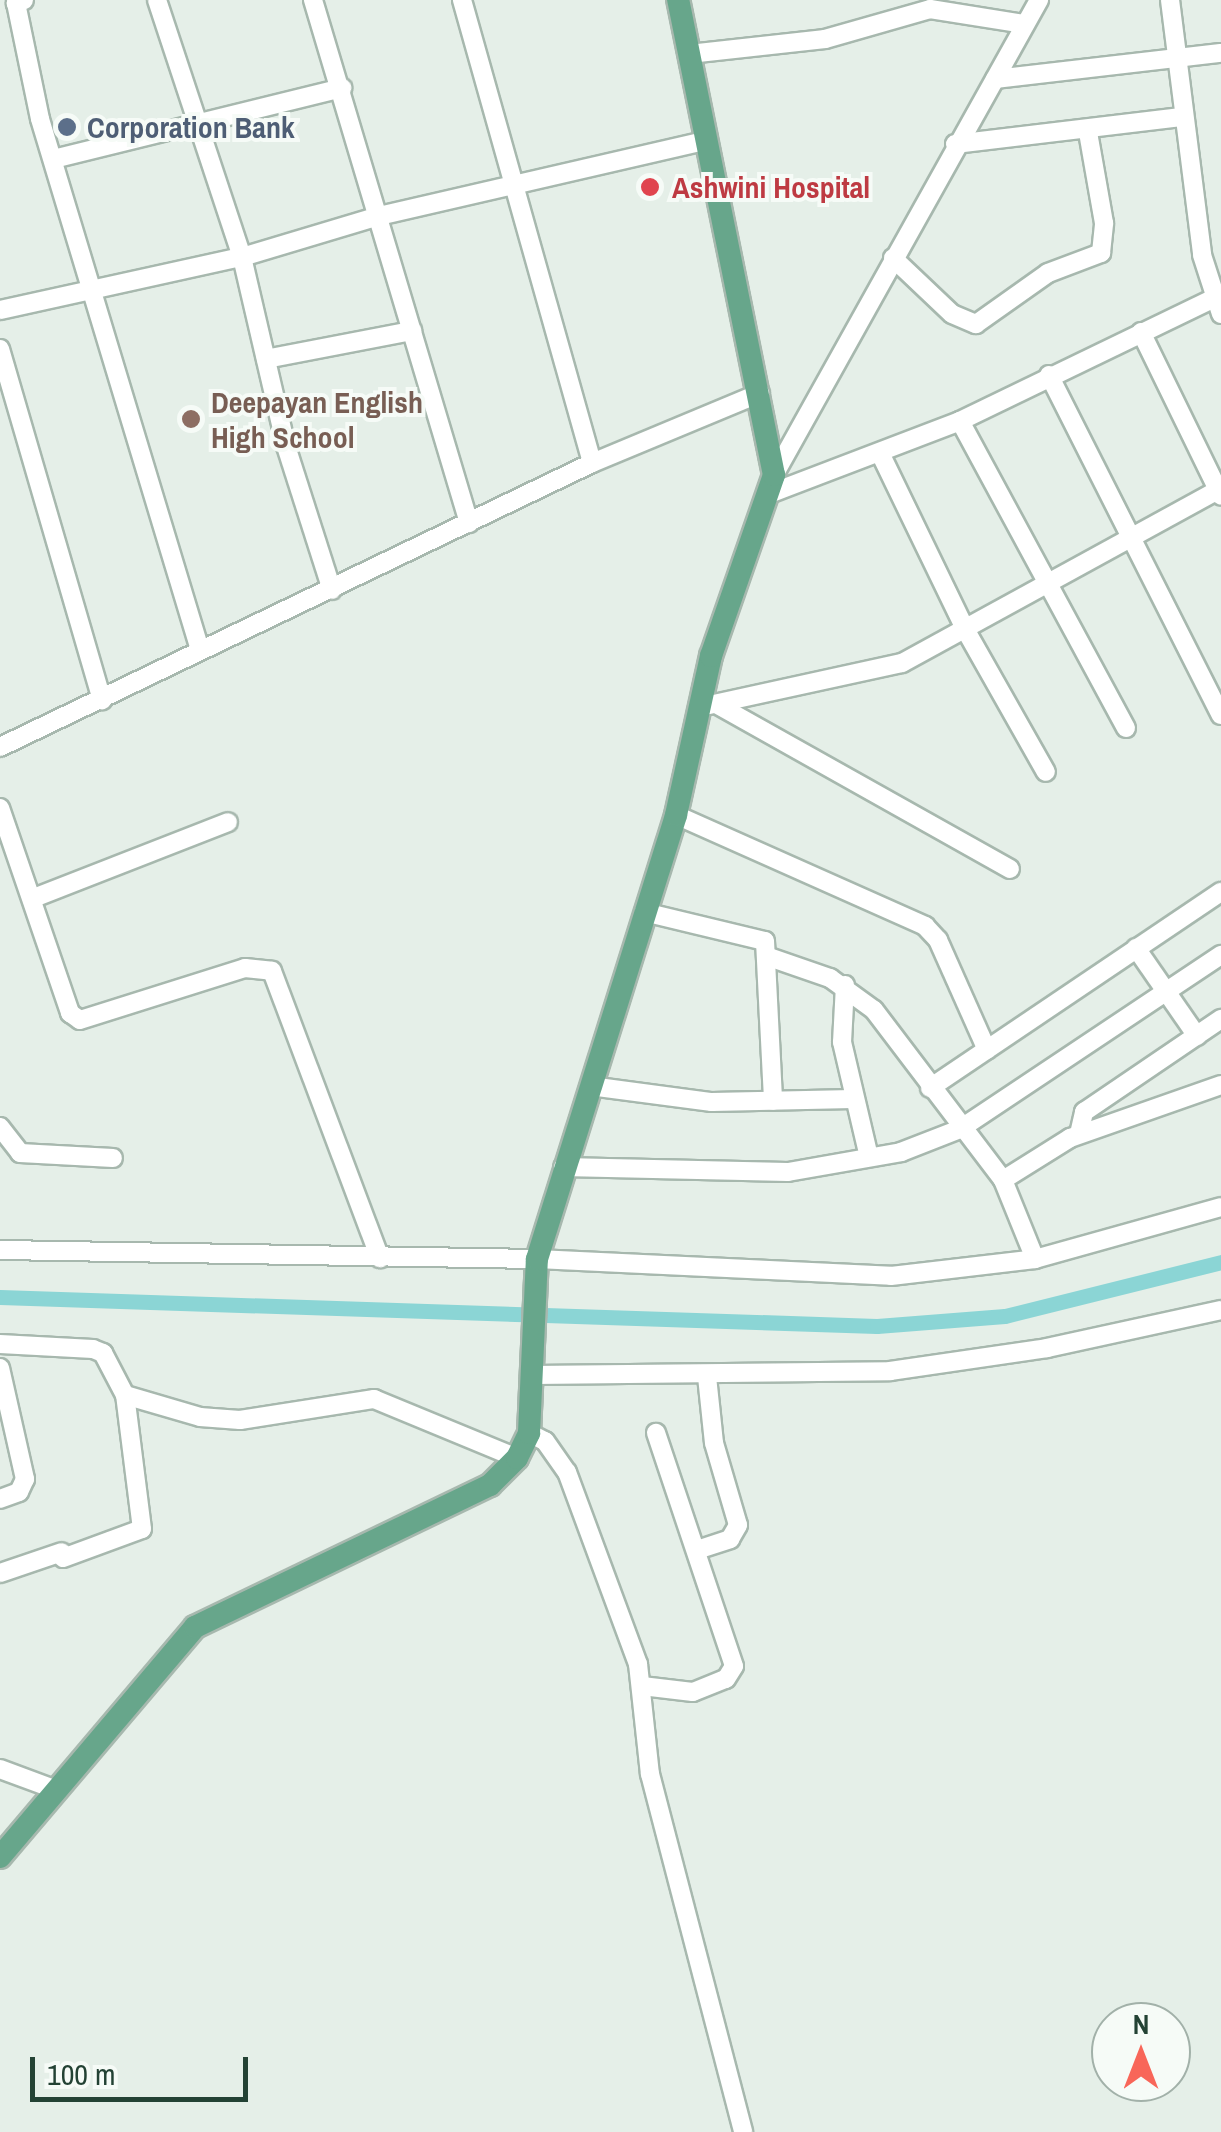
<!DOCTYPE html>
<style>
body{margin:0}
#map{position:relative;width:1221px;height:2132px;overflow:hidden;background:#e5efe8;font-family:"Archivo Narrow",sans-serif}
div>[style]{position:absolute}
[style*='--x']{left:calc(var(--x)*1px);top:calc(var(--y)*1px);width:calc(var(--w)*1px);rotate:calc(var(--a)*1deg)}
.canal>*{height:15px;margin:-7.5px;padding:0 7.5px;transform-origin:7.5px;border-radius:7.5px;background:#8bd5d5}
.roads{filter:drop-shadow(2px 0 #a7b8ae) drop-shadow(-2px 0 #a7b8ae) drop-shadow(0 2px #a7b8ae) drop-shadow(0 -2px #a7b8ae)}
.minor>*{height:18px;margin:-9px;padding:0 9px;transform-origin:9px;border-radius:9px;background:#fff}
.major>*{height:22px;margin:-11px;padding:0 11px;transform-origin:11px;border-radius:11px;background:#67a68b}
.dots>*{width:28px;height:28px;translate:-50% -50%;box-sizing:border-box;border:5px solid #f6fbf7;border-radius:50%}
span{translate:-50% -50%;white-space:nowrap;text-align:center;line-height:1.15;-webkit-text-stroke:8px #f6fbf7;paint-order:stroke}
.service-label{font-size:30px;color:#4e5e75;font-weight:700}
.left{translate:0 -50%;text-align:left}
.health-label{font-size:30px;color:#be3a42;font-weight:700}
.education-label{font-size:30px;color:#785e54;font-weight:700}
.north{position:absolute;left:1091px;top:2002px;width:100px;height:100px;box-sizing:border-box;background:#f6fbf7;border:2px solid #a2b1a9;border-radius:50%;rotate:0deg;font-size:28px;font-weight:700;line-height:40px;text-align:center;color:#234234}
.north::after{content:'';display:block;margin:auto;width:35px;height:45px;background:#f86659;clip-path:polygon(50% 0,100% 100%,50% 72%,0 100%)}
.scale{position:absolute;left:30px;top:2057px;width:218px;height:45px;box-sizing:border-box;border:5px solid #234234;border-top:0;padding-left:12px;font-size:30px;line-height:35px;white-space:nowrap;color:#234234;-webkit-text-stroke:8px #f6fbf7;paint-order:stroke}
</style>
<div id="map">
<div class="canal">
<i style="--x:0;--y:1297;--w:877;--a:1.89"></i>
<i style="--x:877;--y:1326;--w:128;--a:-4.5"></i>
<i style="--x:1005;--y:1316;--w:223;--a:-14"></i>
</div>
<div class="roads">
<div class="minor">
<i style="--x:24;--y:0;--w:9;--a:159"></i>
<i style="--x:16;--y:3;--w:118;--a:78.3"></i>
<i style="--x:40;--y:119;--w:555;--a:73.23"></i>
<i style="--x:157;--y:0;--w:271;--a:71.7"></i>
<i style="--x:242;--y:257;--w:194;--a:76.9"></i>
<i style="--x:286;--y:446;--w:151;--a:72.3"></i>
<i style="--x:313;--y:0;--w:546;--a:73.39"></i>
<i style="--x:462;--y:0;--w:481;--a:74.3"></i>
<i style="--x:1170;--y:0;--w:257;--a:82.8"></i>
<i style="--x:1202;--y:255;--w:62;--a:72.1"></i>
<i style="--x:689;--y:54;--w:137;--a:-6.3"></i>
<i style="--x:825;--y:39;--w:109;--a:-15.9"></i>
<i style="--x:930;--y:9;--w:96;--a:9"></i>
<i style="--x:995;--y:79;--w:227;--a:-6.6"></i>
<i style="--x:955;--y:144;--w:230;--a:-6.8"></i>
<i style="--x:53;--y:159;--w:298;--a:-13.8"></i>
<i style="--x:893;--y:258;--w:81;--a:43.5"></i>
<i style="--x:952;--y:314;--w:26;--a:23"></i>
<i style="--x:976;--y:324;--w:88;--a:-35.3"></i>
<i style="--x:1048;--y:273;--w:57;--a:-20.7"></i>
<i style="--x:1101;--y:253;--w:30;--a:-84"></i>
<i style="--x:1104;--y:223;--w:92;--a:-100"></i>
<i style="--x:0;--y:310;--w:248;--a:-12.4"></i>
<i style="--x:242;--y:257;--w:143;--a:-16.7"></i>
<i style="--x:379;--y:216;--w:337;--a:-13"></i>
<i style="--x:1141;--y:332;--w:182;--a:64"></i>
<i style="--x:0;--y:349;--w:366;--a:73.8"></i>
<i style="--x:266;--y:359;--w:149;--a:-10.9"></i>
<i style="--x:1049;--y:375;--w:381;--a:63.2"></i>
<i style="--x:960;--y:421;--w:349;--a:61.6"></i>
<i style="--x:881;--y:455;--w:193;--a:64.2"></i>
<i style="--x:965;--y:629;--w:164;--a:60.5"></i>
<i style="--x:774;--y:475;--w:544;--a:-60.84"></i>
<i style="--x:769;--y:494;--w:204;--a:-20.9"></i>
<i style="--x:960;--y:421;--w:290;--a:-25.8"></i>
<i style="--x:716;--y:704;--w:337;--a:29.3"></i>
<i style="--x:700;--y:707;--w:207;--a:-12.3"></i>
<i style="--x:902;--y:663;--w:364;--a:-28.7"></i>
<i style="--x:0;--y:747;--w:657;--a:-25.63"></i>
<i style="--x:592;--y:463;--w:182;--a:-22.6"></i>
<i style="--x:0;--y:808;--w:217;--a:71.1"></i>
<i style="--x:70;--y:1013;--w:12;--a:35"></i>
<i style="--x:80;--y:1020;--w:173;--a:-17.5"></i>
<i style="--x:245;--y:968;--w:27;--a:6"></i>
<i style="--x:272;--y:971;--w:307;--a:69.4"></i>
<i style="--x:676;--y:815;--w:273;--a:24"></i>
<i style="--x:925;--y:926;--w:19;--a:47"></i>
<i style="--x:938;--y:940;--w:120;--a:66"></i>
<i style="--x:36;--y:897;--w:206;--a:-21.3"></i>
<i style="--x:644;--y:912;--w:124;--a:13.5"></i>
<i style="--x:765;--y:941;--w:160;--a:87.1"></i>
<i style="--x:1136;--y:948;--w:107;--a:55.3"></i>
<i style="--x:769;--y:957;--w:65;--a:19"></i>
<i style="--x:830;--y:978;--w:54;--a:36"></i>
<i style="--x:874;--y:1010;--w:213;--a:52.8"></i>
<i style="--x:1003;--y:1180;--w:85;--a:67.9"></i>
<i style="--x:845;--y:985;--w:57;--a:93"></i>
<i style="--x:842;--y:1042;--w:118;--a:76.8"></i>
<i style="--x:590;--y:1086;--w:123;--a:7.5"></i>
<i style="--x:712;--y:1102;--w:141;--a:-1.2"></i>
<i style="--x:930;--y:1088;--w:351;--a:-34"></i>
<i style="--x:0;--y:1127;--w:33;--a:52"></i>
<i style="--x:20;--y:1153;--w:93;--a:3.1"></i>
<i style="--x:1079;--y:1134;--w:23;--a:-77"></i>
<i style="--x:1084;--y:1112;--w:166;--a:-34.2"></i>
<i style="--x:563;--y:1167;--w:225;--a:1.3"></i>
<i style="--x:788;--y:1172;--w:115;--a:-10"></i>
<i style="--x:901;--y:1152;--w:63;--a:-21.3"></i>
<i style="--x:960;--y:1129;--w:314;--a:-33.7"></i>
<i style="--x:1003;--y:1180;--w:79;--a:-32.1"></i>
<i style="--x:1070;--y:1138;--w:160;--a:-19.3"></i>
<i style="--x:0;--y:1250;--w:537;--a:0.96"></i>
<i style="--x:537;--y:1259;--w:354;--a:2.7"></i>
<i style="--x:891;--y:1276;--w:145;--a:-6.7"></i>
<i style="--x:1035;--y:1259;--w:193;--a:-15.6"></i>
<i style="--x:0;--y:1344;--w:93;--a:3.1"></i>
<i style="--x:93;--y:1349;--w:11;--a:22"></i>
<i style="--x:103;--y:1353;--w:47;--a:62.4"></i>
<i style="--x:125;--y:1395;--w:78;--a:16.3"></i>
<i style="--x:200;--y:1417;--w:40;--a:4.3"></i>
<i style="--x:240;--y:1420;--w:136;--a:-8.9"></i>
<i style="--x:374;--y:1399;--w:155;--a:22.4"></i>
<i style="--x:0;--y:1368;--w:114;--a:77.3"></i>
<i style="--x:25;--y:1479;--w:14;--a:115"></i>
<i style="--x:19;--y:1492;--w:20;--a:160"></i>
<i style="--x:533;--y:1375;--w:357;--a:-0.6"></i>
<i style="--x:890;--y:1371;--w:159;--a:-8.3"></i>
<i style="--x:1047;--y:1348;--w:178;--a:-12.3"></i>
<i style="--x:529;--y:1433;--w:18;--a:27"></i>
<i style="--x:545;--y:1441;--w:38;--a:55"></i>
<i style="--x:567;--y:1472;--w:205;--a:69.7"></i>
<i style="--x:638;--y:1664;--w:111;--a:83.8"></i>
<i style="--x:650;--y:1774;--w:370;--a:75.4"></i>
<i style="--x:697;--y:1550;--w:35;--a:-18"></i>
<i style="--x:730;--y:1539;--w:16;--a:-60"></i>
<i style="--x:738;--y:1525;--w:85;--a:-106.3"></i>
<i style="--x:714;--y:1443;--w:67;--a:-96"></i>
<i style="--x:63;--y:1558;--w:84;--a:-20.2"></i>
<i style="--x:142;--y:1529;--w:135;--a:-97.2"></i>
<i style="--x:0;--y:1573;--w:65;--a:-18.7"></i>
<i style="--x:642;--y:1686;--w:51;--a:6.7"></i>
<i style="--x:693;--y:1692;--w:35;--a:-22"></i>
<i style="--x:726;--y:1679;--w:15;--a:-58"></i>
<i style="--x:734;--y:1666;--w:246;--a:-108.5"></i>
<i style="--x:0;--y:1769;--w:58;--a:20.3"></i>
</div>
<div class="major">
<i style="--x:0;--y:1857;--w:302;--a:-49.7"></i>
<i style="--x:195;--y:1627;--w:327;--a:-25.7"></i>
<i style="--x:490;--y:1485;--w:38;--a:-45"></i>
<i style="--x:517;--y:1458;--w:28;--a:-64"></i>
<i style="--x:529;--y:1433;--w:174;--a:-87.4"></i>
<i style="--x:537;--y:1259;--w:465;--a:-72.6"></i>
<i style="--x:676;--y:815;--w:163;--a:-77.6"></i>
<i style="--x:711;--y:656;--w:192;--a:-70.8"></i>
<i style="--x:774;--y:475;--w:485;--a:-101.4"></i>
</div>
</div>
<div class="dots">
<i style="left:67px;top:127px;background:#5c6f8a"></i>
<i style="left:650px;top:187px;background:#e0444e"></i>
<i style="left:191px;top:419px;background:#8d6e63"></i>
</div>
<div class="service-label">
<span class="left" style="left:87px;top:127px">Corporation Bank</span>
</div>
<div class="health-label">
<span class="left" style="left:672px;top:187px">Ashwini Hospital</span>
</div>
<div class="education-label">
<span class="left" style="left:211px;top:419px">Deepayan English<br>High School</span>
</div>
<div class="north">N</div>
<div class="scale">100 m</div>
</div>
